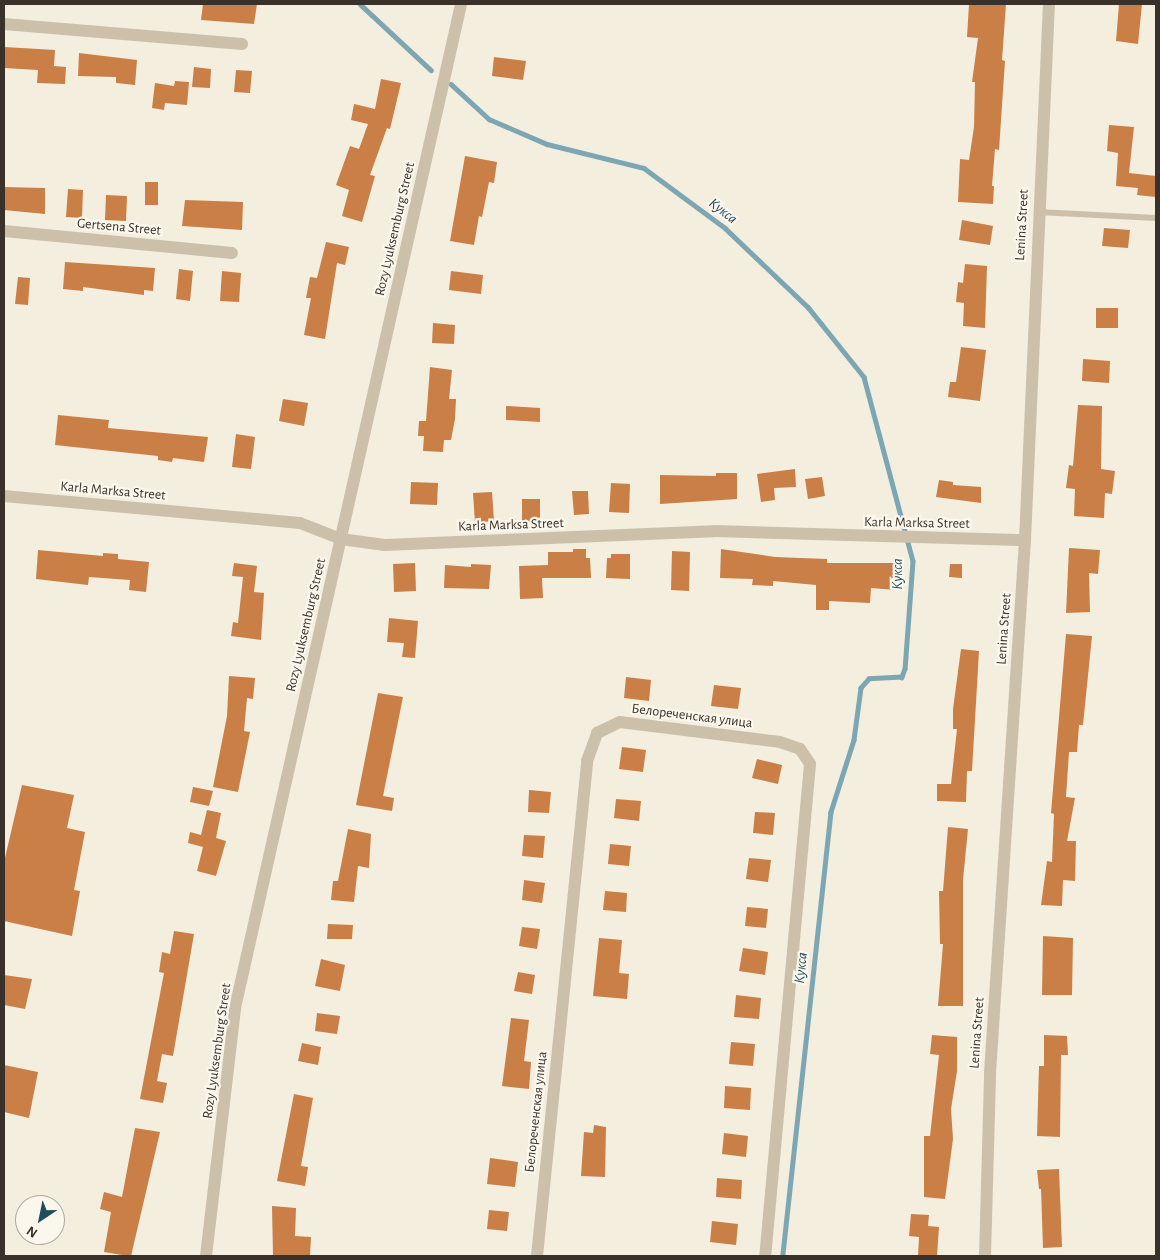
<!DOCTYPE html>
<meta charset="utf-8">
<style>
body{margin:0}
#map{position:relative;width:1160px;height:1260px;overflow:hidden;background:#f4eedf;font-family:"Alegreya Sans",sans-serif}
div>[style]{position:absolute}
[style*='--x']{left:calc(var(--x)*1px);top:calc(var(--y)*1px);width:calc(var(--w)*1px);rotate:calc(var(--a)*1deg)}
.stream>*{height:4.5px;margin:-2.25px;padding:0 2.25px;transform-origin:2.25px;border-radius:2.25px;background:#7ca6b2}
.building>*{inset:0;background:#ca7f46}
.service>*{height:6px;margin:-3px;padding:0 3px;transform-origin:3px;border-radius:3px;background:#cdc0aa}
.minor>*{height:12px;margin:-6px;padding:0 6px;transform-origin:6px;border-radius:6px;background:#cdc0aa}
.tertiary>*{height:12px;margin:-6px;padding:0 6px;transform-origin:6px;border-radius:6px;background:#cdc0aa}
span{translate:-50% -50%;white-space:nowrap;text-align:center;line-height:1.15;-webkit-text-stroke:4.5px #fbf7ec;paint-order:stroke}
.street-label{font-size:14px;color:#3a322a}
.water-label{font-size:15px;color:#1d4d5e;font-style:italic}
.frame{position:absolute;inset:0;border:5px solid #3a322a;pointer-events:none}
.north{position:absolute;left:15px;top:1195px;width:50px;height:50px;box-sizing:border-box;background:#fbf7ec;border:1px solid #aea89e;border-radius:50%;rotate:214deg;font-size:14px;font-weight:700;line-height:20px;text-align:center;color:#3a322a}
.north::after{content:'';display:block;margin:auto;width:18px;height:22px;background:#1d4d5e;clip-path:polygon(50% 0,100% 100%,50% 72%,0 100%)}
</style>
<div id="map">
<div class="stream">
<i style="--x:360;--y:4;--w:97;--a:42.9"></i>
<i style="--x:451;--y:84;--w:52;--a:42.6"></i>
<i style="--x:489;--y:119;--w:63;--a:23.3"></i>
<i style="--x:547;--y:144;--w:100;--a:13.9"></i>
<i style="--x:644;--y:168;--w:101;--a:36.5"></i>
<i style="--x:725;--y:228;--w:115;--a:43.6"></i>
<i style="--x:808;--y:307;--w:90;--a:51.3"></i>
<i style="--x:864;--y:377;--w:190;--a:75.1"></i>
<i style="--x:913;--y:561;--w:108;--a:94.2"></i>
<i style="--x:905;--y:669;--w:9;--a:111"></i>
<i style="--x:902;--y:677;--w:33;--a:177"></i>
<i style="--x:869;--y:679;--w:12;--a:132"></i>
<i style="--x:861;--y:688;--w:52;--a:97.7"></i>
<i style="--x:854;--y:740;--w:76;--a:107.7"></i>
<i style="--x:831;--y:812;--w:447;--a:96.2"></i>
</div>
<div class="building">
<i style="clip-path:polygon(203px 4px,257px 4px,254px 24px,201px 20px)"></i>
<i style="clip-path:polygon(969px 4px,1006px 4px,1002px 60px,1005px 61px,999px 150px,995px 149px,992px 186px,994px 186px,993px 204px,958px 202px,960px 159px,969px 160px,974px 127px,975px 82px,972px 82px,978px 38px,967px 37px)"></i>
<i style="clip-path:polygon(1119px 4px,1142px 4px,1138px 44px,1116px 41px)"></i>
<i style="clip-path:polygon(4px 47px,55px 50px,54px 66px,66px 67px,65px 84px,37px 83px,38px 70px,4px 68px)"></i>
<i style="clip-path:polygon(79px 53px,137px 60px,135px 85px,116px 83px,116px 77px,78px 76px)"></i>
<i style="clip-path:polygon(494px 57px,526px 61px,523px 80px,492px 76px)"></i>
<i style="clip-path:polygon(194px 67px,211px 69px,210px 88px,192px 87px)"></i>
<i style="clip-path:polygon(236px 70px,252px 71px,250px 93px,234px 92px)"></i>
<i style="clip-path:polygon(381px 79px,401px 83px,390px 129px,387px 128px,370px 175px,375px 176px,362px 222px,342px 216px,349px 190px,336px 185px,350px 146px,359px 149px,368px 124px,351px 120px,354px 104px,375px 109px)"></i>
<i style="clip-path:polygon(175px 81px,189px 82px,187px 105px,165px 103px,164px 110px,152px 108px,155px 83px,174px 86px)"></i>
<i style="clip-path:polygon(1109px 125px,1134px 127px,1129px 173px,1156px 176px,1156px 197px,1137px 195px,1138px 188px,1116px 186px,1118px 153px,1107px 151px)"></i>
<i style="clip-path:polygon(465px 156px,497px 162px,494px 183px,489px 182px,482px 217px,479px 216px,474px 245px,450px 241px)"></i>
<i style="clip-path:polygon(145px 182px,158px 182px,158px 205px,145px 205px)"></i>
<i style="clip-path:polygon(4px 187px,45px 188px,45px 214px,4px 210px)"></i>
<i style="clip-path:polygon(68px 189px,83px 190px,82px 218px,66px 217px)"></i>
<i style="clip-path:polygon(106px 195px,127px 196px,126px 221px,105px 220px)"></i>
<i style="clip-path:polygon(185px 200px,243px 202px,242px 230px,182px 226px)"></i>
<i style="clip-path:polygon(962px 220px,993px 226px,990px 245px,959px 240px)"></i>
<i style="clip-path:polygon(1104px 228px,1130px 230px,1128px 248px,1102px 246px)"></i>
<i style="clip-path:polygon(326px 242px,349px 247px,345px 265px,337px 263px,325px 339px,304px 335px,311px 298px,306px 298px,310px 277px,317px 278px)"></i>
<i style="clip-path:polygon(65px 262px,155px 268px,153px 291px,144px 290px,144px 295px,83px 287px,83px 291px,63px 289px)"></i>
<i style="clip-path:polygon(965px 264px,987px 266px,985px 328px,963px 326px,964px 303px,956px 302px,958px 282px,963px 283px)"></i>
<i style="clip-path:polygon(179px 269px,193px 271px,190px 301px,176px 299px)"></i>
<i style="clip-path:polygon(222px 271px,241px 273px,239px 302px,220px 301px)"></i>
<i style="clip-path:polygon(451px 271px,483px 275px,481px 294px,449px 290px)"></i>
<i style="clip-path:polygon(18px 277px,30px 278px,28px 305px,15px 304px)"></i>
<i style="clip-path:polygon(1096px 308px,1118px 308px,1118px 328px,1096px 328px)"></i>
<i style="clip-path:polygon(433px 323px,455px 325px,454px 344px,432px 343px)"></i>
<i style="clip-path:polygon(961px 347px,986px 350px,980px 401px,948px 397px,950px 382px,956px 382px)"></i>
<i style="clip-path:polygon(1083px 359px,1110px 361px,1109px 383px,1082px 381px)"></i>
<i style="clip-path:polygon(430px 367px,452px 370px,449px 399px,456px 399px,455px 419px,451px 440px,444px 440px,443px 452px,423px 451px,424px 436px,418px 436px,419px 421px,426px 421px)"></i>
<i style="clip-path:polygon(283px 399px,308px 403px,304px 426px,279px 421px)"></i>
<i style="clip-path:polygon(1078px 405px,1102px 406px,1101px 469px,1115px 471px,1112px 494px,1105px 493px,1104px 518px,1074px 516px,1075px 489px,1066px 488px,1069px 465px,1073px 466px)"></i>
<i style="clip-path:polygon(506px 406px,540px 408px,540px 422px,506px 420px)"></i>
<i style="clip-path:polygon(58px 415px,109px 420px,108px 428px,208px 437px,204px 462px,173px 458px,172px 462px,158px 460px,158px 456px,55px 445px)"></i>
<i style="clip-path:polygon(236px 434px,255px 437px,251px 469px,232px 467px)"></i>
<i style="clip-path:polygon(795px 469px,796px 487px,774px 488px,775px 500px,761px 502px,757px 474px)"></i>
<i style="clip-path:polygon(716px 473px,737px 473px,737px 499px,660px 504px,660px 475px,716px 476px)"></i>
<i style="clip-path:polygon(822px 477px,825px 496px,808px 499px,805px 479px)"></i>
<i style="clip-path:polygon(939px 480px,953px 482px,953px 485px,981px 487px,981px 503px,936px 497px)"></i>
<i style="clip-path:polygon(411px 482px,438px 483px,437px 505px,410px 504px)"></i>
<i style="clip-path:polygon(611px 483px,630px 484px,629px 513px,609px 512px)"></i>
<i style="clip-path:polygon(572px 491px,588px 491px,589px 514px,574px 515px)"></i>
<i style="clip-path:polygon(492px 492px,494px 521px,475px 523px,473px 493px)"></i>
<i style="clip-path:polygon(522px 499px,540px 499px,540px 522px,522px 522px)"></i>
<i style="clip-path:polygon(1069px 548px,1100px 550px,1098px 574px,1089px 573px,1090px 612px,1066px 613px)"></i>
<i style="clip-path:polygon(573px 549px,586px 549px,586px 558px,590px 558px,591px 578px,542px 578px,543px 598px,520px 599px,519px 566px,548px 565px,548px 552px,573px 552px)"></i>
<i style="clip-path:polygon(721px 549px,775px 557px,827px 559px,827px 563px,897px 563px,895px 590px,871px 588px,870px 603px,829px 601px,829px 610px,816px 610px,816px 585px,773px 581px,773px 586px,752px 585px,753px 579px,720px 578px)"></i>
<i style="clip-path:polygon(38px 550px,103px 556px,103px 553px,118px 554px,118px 559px,149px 562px,146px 592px,129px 590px,130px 580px,89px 577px,88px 585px,36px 579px)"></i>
<i style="clip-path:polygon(672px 551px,690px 552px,689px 591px,671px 590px)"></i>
<i style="clip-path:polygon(611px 554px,630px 554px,630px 579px,606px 578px,607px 558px,611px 558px)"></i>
<i style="clip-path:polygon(234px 563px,257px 566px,254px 592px,264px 593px,261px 640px,231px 636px,233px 622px,238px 623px,243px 577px,232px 576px)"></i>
<i style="clip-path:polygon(415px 563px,416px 591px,394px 592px,393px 564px)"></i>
<i style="clip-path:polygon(471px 564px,491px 565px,489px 589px,444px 588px,445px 565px,471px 567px)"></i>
<i style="clip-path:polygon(950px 564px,962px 564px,962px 578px,949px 577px)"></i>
<i style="clip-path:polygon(389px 618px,418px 621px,415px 658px,402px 657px,404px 643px,387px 642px)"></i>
<i style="clip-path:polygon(1066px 634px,1092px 636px,1083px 725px,1079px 725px,1077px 752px,1069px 752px,1066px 797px,1075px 798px,1067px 841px,1076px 841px,1075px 881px,1063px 880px,1062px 906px,1041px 905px,1047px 861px,1052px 862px,1054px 814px,1051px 813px)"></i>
<i style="clip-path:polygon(961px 649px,979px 651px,972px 771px,967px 771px,966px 802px,937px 801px,937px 784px,951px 784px,957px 729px,953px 729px,953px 709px)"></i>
<i style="clip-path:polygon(229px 676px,255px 678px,253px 699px,247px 698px,244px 731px,250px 732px,238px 792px,213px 787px,227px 716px)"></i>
<i style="clip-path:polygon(626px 677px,651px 680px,649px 701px,624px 698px)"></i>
<i style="clip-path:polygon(714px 685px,741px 688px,738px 709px,711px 706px)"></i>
<i style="clip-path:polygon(378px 693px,403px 697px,383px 796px,394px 798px,392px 811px,356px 805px)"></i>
<i style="clip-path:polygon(622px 747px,646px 750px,643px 772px,619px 769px)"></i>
<i style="clip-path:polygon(757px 759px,782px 765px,778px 784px,752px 778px)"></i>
<i style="clip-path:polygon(22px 785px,74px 795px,67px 828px,85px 832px,74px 890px,80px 891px,72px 936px,4px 921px,4px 862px)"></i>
<i style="clip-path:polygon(193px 787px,213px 791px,209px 806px,190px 802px)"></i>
<i style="clip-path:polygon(529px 790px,551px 792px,549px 813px,528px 812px)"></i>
<i style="clip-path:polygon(616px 799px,641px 801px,639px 821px,614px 818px)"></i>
<i style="clip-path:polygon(207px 810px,221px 813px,216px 838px,226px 841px,216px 876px,197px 871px,203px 847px,188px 843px,190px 832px,201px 835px)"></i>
<i style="clip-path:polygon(755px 812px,775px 813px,773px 835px,753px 833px)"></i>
<i style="clip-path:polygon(948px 827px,968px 829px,963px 880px,963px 1006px,938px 1006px,943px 944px,940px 944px,939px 891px,943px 891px)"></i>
<i style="clip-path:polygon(348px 829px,371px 834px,369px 868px,358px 866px,354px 902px,331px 900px,333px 881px,338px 881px)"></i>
<i style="clip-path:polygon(524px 835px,545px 836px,543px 858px,522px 856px)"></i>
<i style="clip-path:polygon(610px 844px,631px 846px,629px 866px,608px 864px)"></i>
<i style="clip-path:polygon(749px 858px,771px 860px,768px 882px,746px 879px)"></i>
<i style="clip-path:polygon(524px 880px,545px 883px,542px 903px,522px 900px)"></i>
<i style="clip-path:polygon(605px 891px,627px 893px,626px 912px,603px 910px)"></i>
<i style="clip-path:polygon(747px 907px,768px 909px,766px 928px,745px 926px)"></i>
<i style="clip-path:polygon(328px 924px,353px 925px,352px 939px,327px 939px)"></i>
<i style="clip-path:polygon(522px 927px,540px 929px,537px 949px,519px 946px)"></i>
<i style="clip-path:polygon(174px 931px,194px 934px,173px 1056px,162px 1054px,157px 1081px,167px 1083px,163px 1103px,140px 1099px,164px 973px,159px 972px,162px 952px,170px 954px)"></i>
<i style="clip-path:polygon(1043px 936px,1073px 938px,1072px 995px,1042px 995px)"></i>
<i style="clip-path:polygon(599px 938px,622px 940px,619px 973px,629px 974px,627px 999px,593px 996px)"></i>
<i style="clip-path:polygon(743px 948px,768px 952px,765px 975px,739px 971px)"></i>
<i style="clip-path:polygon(321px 959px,345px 965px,340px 991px,315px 986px)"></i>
<i style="clip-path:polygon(518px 972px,535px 975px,532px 994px,514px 991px)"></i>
<i style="clip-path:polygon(4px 975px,32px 979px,25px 1009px,4px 1005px)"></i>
<i style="clip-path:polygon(736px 995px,761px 998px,759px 1019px,734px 1017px)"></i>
<i style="clip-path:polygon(317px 1013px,340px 1016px,337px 1034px,315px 1031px)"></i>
<i style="clip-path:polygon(511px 1018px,529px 1020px,524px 1061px,531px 1062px,529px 1089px,502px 1086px)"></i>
<i style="clip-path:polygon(932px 1035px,957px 1037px,957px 1071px,951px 1109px,953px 1139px,945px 1199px,924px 1197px,924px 1136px,930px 1136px,939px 1055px,930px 1054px)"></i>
<i style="clip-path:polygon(1044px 1035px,1067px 1036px,1068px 1055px,1061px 1055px,1060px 1137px,1037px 1136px,1039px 1066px,1044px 1066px)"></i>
<i style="clip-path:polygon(731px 1042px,755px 1044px,753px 1066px,729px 1064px)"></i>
<i style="clip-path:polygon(302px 1043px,321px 1047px,318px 1065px,298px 1061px)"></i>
<i style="clip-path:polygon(4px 1065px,38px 1072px,29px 1118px,4px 1112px)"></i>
<i style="clip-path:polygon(725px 1086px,751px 1088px,750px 1110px,724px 1108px)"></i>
<i style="clip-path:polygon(294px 1094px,313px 1098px,301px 1166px,308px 1167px,305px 1186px,277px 1181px)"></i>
<i style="clip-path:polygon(594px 1125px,606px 1127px,605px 1177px,581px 1176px,584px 1132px,593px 1133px)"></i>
<i style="clip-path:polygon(135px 1128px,160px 1132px,131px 1256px,128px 1256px,104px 1252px,111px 1212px,100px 1209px,104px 1192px,122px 1197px)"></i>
<i style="clip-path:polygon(724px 1133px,748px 1136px,746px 1157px,722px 1154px)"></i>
<i style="clip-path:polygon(490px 1158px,518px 1162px,515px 1187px,487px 1184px)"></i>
<i style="clip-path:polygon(1059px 1169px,1062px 1247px,1043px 1248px,1041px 1189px,1039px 1189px,1037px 1170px)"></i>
<i style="clip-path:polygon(717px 1178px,742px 1180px,741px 1199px,716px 1197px)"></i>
<i style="clip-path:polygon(272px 1206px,296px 1208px,295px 1236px,311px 1237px,310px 1256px,273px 1256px)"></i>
<i style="clip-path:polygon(489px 1210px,509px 1212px,507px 1231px,487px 1229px)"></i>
<i style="clip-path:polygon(911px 1214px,929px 1215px,928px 1226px,939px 1227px,937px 1256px,918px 1256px,919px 1237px,909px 1236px)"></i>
<i style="clip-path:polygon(712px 1221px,738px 1224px,736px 1245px,710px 1242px)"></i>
</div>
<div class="service">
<i style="--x:1038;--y:212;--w:118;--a:2.9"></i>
</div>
<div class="minor">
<i style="--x:4;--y:24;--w:239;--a:4.8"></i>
<i style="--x:4;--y:231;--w:229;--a:5.5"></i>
<i style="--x:4;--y:496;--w:297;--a:5.2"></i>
<i style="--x:300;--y:523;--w:44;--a:21.3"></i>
<i style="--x:341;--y:539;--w:44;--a:7.8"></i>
<i style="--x:385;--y:545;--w:329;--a:-2.4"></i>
<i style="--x:714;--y:531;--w:311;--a:1.7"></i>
<i style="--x:206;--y:1256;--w:250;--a:-83.3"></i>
<i style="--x:235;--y:1008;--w:1029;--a:-77.31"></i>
<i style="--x:537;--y:1256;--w:498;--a:-84.2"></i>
<i style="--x:587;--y:761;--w:30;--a:-70"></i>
<i style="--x:597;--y:733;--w:25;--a:-26"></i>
<i style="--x:620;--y:722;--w:161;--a:7.1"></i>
<i style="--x:780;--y:742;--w:21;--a:19"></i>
<i style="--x:800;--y:749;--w:18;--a:56"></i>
<i style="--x:810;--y:764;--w:494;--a:95.2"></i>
</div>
<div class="tertiary">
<i style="--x:985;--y:1256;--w:183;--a:-88.4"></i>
<i style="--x:990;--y:1073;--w:534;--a:-86.24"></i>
<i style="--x:1025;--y:540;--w:537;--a:-87.44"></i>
</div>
<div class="street-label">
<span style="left:1022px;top:225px;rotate:-87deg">Lenina Street</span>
<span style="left:119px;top:227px;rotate:5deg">Gertsena Street</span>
<span style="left:395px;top:229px;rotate:-77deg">Rozy Lyuksemburg Street</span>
<span style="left:113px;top:491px;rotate:5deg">Karla Marksa Street</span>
<span style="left:917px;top:523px;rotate:1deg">Karla Marksa Street</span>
<span style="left:511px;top:525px;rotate:-2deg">Karla Marksa Street</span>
<span style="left:306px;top:625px;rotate:-77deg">Rozy Lyuksemburg Street</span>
<span style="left:1004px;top:629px;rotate:-86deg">Lenina Street</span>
<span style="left:692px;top:716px;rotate:7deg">Белореченская улица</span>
<span style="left:977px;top:1033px;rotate:-86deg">Lenina Street</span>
<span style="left:217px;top:1051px;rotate:-82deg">Rozy Lyuksemburg Street</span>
<span style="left:536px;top:1112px;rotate:-84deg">Белореченская улица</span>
</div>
<div class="water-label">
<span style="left:723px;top:211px;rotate:38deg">Кукса</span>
<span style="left:898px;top:574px;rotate:-90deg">Кукса</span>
<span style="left:801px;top:968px;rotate:-84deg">Кукса</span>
</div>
<div class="frame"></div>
<div class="north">N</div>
</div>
